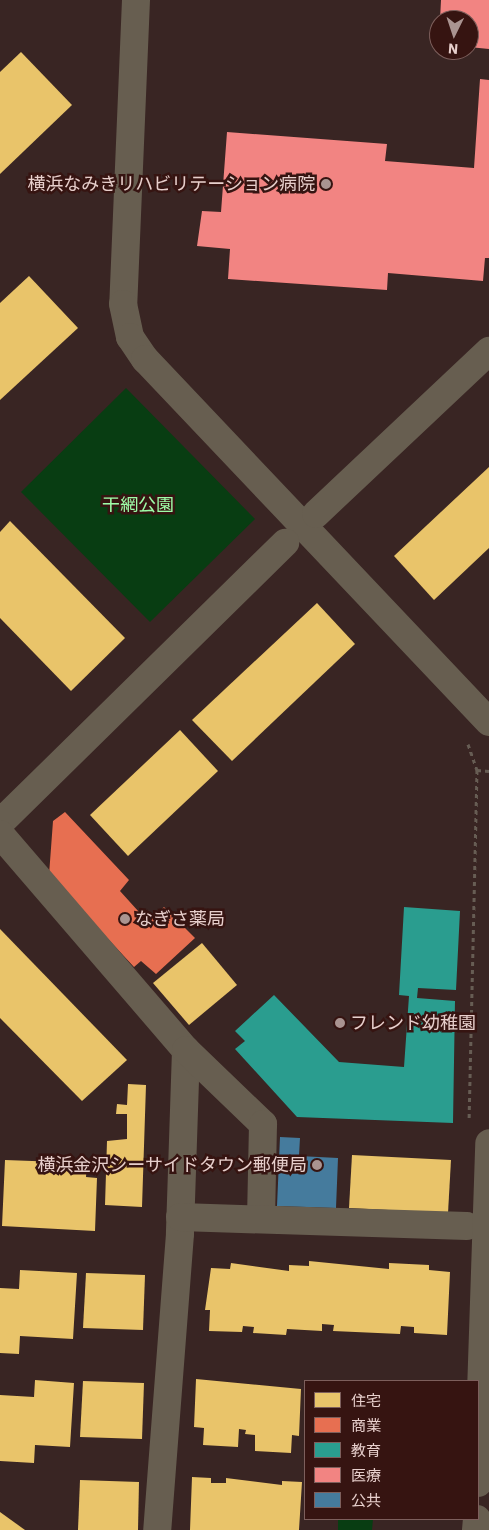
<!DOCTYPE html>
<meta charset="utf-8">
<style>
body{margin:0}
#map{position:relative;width:489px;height:1530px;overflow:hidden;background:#392523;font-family:"IBM Plex Sans","Noto Sans JP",sans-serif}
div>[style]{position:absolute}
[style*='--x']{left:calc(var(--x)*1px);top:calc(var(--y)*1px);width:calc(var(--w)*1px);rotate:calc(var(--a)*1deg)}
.green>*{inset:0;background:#083d12}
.homes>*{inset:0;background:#e9c46a}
.shops>*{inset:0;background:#e76f51}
.schools>*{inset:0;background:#2a9d8f}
.health>*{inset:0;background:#f28482}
.public>*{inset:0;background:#457b9d}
.path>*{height:3px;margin-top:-1.5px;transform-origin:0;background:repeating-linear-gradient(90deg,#675d54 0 4px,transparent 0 8px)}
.street>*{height:28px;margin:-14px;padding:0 14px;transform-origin:14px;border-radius:14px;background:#675e50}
.dots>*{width:14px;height:14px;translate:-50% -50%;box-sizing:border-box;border:2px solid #361411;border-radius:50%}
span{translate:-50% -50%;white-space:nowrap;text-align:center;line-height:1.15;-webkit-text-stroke:5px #361411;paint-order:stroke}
.poi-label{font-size:18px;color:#e7cfcc}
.right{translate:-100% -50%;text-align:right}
.left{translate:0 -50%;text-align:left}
.park-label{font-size:18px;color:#9efda8}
.legend{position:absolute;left:304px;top:1380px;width:175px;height:140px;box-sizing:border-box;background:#361411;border:1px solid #7d5f5c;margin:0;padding:6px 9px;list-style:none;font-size:15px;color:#e7cfcc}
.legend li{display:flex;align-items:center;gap:10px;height:25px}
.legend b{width:25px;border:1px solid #7d5f5c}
.north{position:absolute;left:429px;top:10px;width:50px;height:50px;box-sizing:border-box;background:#361411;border:1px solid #7d5f5c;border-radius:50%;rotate:184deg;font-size:14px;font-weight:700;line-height:20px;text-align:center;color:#e7cfcc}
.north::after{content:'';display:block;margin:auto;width:18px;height:22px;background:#aa9491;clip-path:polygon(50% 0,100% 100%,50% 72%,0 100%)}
</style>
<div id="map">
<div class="green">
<i style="clip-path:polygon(126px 388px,255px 519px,150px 622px,21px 492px)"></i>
<i style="clip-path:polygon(338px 1519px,373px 1519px,372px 1530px,338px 1530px)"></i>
</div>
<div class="homes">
<i style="clip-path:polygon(21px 52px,72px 105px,0 174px,0 72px)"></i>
<i style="clip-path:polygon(29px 276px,78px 328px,0 400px,0 303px)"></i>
<i style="clip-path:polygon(489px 467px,489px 548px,434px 600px,394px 556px)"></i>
<i style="clip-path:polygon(10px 521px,125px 638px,71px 691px,0 618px,0 532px)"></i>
<i style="clip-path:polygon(317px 603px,355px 644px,232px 761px,192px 720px)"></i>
<i style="clip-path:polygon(180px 730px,218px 771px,128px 856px,90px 815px)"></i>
<i style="clip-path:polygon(0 929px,127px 1060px,82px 1101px,0 1018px)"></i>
<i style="clip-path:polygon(202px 943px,237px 985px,189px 1025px,153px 983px)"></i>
<i style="clip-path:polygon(128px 1084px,146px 1085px,142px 1207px,105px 1205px,107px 1141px,127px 1139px,127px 1114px,116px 1114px,117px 1104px,127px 1105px)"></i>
<i style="clip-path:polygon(352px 1155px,451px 1160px,448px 1213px,349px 1208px)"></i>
<i style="clip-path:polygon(5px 1160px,87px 1163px,86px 1177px,97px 1178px,95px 1231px,2px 1226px)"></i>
<i style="clip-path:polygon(309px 1261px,389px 1269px,389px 1263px,429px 1265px,429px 1270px,450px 1272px,447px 1335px,414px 1333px,414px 1327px,401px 1326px,400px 1334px,333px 1331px,334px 1325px,322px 1324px,322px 1331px,287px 1329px,286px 1335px,253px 1333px,254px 1327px,243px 1326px,242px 1332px,209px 1331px,210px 1310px,205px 1310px,211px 1268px,230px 1269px,231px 1263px,289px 1271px,289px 1265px,309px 1266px)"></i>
<i style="clip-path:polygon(20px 1270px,77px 1273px,73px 1339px,20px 1336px,19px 1354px,0 1353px,0 1288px,19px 1289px)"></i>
<i style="clip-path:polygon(86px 1273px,145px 1275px,143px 1330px,83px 1328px)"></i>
<i style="clip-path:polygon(196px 1379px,301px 1389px,299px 1436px,292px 1435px,291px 1453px,255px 1451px,255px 1435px,245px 1434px,246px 1430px,239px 1429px,238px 1447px,203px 1445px,204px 1428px,194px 1427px)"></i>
<i style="clip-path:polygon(35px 1380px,74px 1383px,70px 1447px,35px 1445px,34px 1463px,0 1461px,0 1395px,34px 1397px)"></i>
<i style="clip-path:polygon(83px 1381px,144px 1383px,142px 1439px,80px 1437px)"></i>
<i style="clip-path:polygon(192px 1477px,211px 1478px,211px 1483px,226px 1483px,226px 1478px,282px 1485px,282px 1481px,302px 1482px,299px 1530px,190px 1530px)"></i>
<i style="clip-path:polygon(80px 1480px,139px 1482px,138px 1530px,78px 1530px)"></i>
<i style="clip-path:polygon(0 1512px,25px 1530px,0 1530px)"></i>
</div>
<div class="shops">
<i style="clip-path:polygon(65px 812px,129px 880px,120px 891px,148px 922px,164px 907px,195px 938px,156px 974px,141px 961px,134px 967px,49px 875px,53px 821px)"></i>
</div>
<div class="schools">
<i style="clip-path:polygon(404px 907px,460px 911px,456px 990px,418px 988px,417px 998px,455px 1001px,453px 1123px,297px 1117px,235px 1049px,245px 1041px,235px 1031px,274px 995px,339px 1062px,404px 1067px,409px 996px,399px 995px)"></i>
</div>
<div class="health">
<i style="clip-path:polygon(441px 0,489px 0,489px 49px,469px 47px,469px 20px,440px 20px)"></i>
<i style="clip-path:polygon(480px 79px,489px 80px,489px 258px,485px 258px,483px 281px,388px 273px,387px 290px,228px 279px,230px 249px,197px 246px,202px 211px,221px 212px,227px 132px,387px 144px,385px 161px,474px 168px)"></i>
</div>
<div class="public">
<i style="clip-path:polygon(280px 1137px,300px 1138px,299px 1156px,338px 1158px,336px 1208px,277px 1206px)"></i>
</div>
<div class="path">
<i style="--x:468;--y:744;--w:28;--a:71"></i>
<i style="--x:477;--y:770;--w:351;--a:91.3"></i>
<i style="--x:477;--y:770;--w:12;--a:5"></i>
</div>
<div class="street">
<i style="--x:136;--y:0;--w:304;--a:92.4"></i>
<i style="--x:123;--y:304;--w:34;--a:78"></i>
<i style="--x:130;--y:337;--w:27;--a:56"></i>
<i style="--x:145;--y:359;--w:500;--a:46.54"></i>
<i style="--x:316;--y:514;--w:238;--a:-43.3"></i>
<i style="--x:0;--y:823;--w:400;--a:-44.5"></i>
<i style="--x:0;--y:834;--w:285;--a:49.3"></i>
<i style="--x:186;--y:1050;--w:184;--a:91.9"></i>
<i style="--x:180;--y:1234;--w:297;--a:94.4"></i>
<i style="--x:186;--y:1050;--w:107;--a:43.9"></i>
<i style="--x:263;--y:1124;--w:95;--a:91.2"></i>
<i style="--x:180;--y:1217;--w:287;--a:1.8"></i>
<i style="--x:478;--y:1483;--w:340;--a:-88.1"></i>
<i style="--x:476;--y:1530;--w:11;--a:-85"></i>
</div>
<div class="dots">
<i style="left:326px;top:184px;background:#aa9491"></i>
<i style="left:125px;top:919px;background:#aa9491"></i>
<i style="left:340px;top:1023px;background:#aa9491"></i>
<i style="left:317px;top:1165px;background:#aa9491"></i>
</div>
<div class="poi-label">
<span class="right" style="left:315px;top:184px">横浜なみきリハビリテーション病院</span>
<span class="left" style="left:135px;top:919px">なぎさ薬局</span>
<span class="left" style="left:350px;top:1023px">フレンド幼稚園</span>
<span class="right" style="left:307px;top:1165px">横浜金沢シーサイドタウン郵便局</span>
</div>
<div class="park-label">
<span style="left:138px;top:505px">干網公園</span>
</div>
<ul class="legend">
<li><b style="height:14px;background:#e9c46a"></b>住宅</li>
<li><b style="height:14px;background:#e76f51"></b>商業</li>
<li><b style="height:14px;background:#2a9d8f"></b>教育</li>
<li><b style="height:14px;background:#f28482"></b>医療</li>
<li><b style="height:14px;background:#457b9d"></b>公共</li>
</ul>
<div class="north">N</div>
</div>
